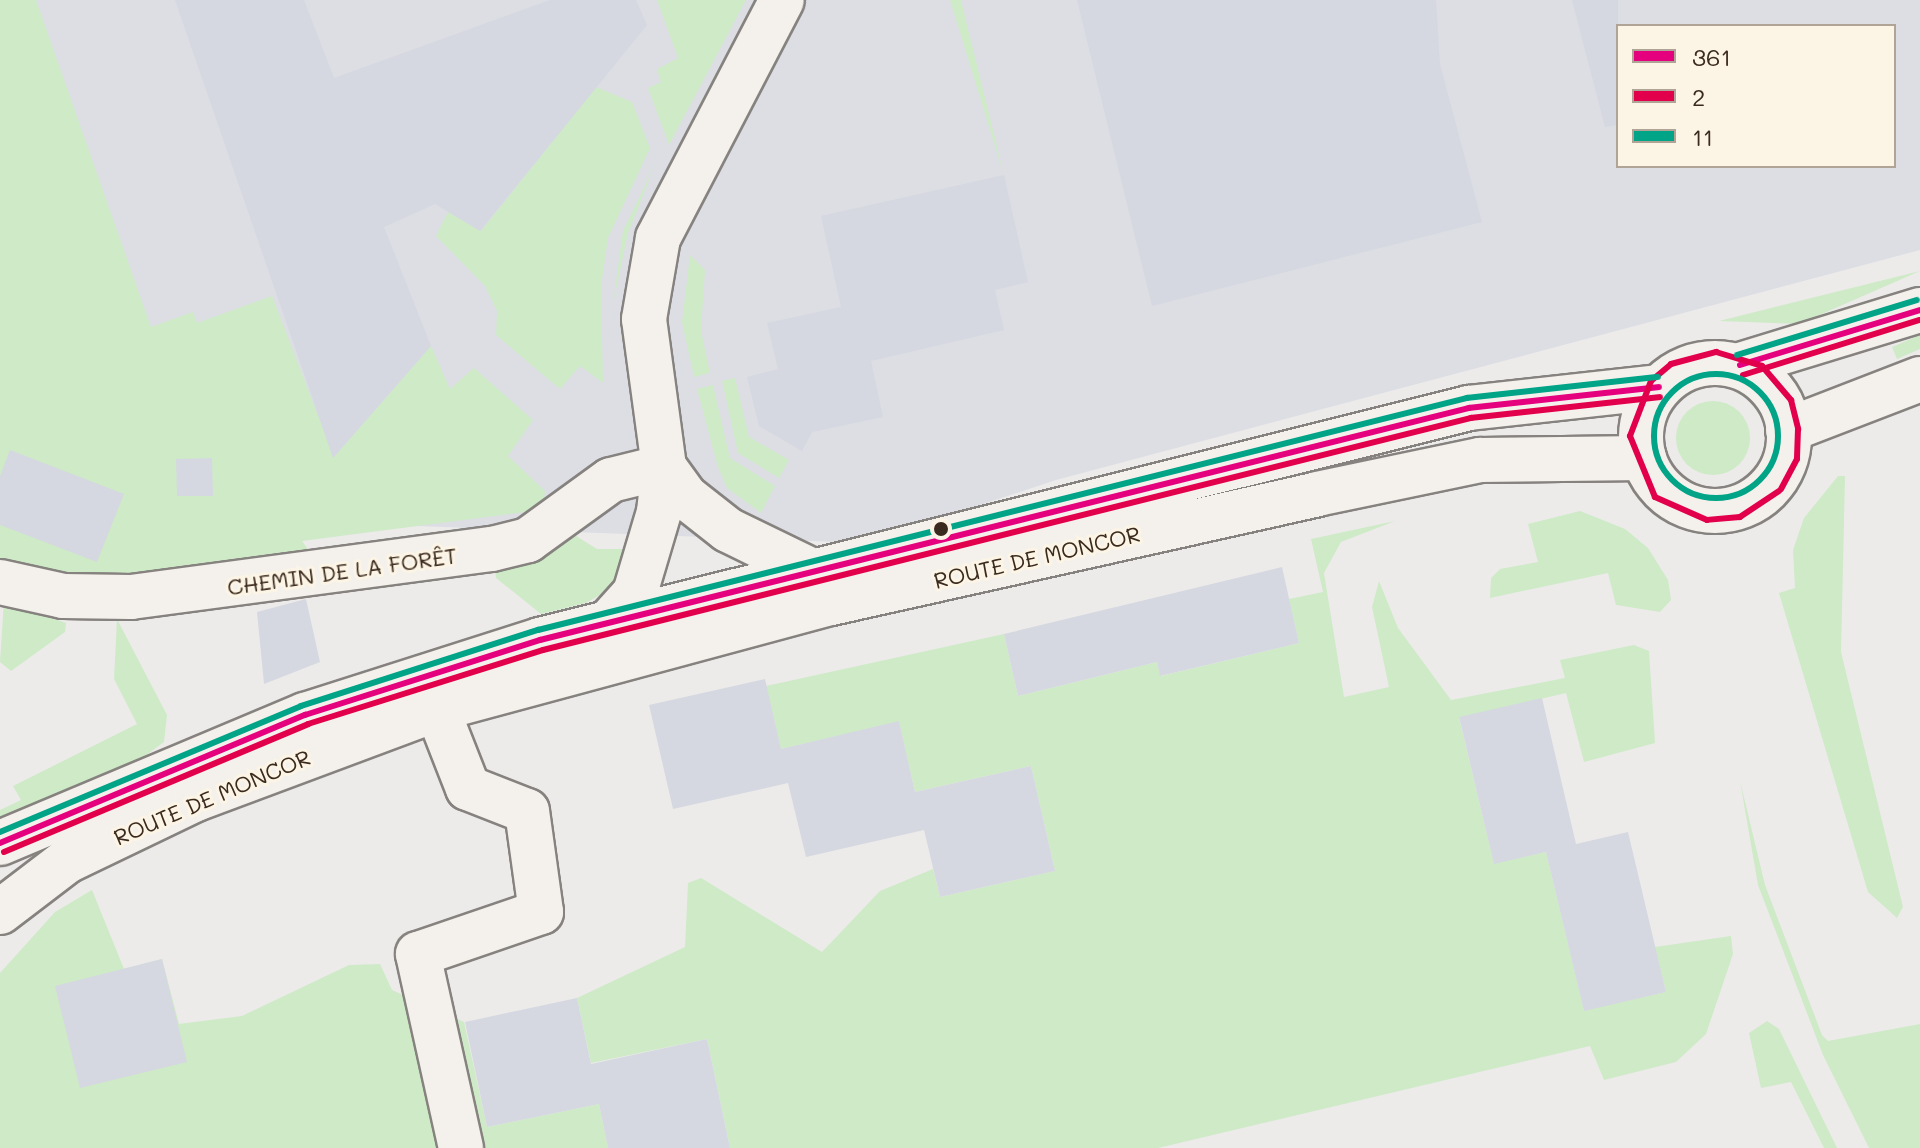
<!DOCTYPE html>
<meta charset="utf-8">
<style>
body{margin:0}
#map{position:relative;width:1920px;height:1148px;overflow:hidden;background:#ecebea;font-family:Mali,sans-serif}
div>[style]{position:absolute}
[style*='--x']{left:calc(var(--x)*1px);top:calc(var(--y)*1px);width:calc(var(--w)*1px);rotate:calc(var(--a)*1deg)}
.built>*{inset:0;background:#dcdee4}
.green>*{inset:0;background:#ceeac7}
.round{border-radius:50%}
.building>*{inset:0;background:#d5d8e0}
.roads{filter:drop-shadow(2px 0 #86827f) drop-shadow(-2px 0 #86827f) drop-shadow(0 2px #86827f) drop-shadow(0 -2px #86827f)}
.street>*{height:44px;margin:-22px;padding:0 22px;transform-origin:22px;border-radius:22px;background:#f4f1ec}
.secondary>*{height:44px;margin:-22px;padding:0 22px;transform-origin:22px;border-radius:22px;background:#f4f1ec}
.secondary>.ring{margin:-22px;padding:0;box-sizing:content-box;background:none;border:44px solid #f4f1ec;border-radius:50%}
.bus-1>*{height:6px;margin:-3px;padding:0 3px;transform-origin:3px;border-radius:3px;background:#e5007d}
.bus-2>*{height:6px;margin:-3px;padding:0 3px;transform-origin:3px;border-radius:3px;background:#e2004c}
.bus-3>*{height:6px;margin:-3px;padding:0 3px;transform-origin:3px;border-radius:3px;background:#01a487}
.bus-3>.ring{margin:-3px;padding:0;box-sizing:content-box;background:none;border:6px solid #01a487;border-radius:50%}
.dots>*{width:22px;height:22px;translate:-50% -50%;box-sizing:border-box;border:4px solid #fcf5e5;border-radius:50%}
span{translate:-50% -50%;white-space:nowrap;text-align:center;line-height:1.15;-webkit-text-stroke:6px #fcf5e5;paint-order:stroke}
.street-label{font-size:22px;color:#3b2a1e}
.legend{position:absolute;left:1616px;top:24px;width:280px;height:144px;box-sizing:border-box;background:#fcf5e5;border:2px solid #afa495;margin:0;padding:10px 14px;list-style:none;font-size:24px;color:#3b2a1e}
.legend li{display:flex;align-items:center;gap:16px;height:40px}
.legend b{width:40px;border:2px solid #afa495}
</style>
<div id="map">
<div class="built">
<i style="clip-path:polygon(evenodd,0 0,1920px 0,1920px 250px,1056px 480px,864px 543px,0 510px,0 0,1618px 26px,1894px 26px,1894px 166px,1618px 166px,1618px 26px)"></i>
</div>
<div class="green">
<i style="clip-path:polygon(0 0,36px 0,151px 327px,193px 312px,197px 323px,272px 296px,334px 457px,431px 346px,450px 389px,474px 368px,533px 420px,508px 456px,545px 491px,544px 501px,526px 512px,302px 541px,310px 552px,116px 580px,0 568px)"></i>
<i style="clip-path:polygon(657px 0,746px 0,669px 145px,648px 88px,661px 82px,657px 69px,678px 58px)"></i>
<i style="clip-path:polygon(950px 0,961px 0,1004px 175px,994px 143px)"></i>
<i style="clip-path:polygon(596px 87px,632px 102px,650px 148px,608px 238px,601px 287px,603px 383px,580px 366px,560px 389px,496px 335px,497px 311px,485px 286px,436px 236px,448px 212px,481px 231px)"></i>
<i style="clip-path:polygon(655px 165px,628px 233px,613px 304px,623px 231px)"></i>
<i style="clip-path:polygon(690px 255px,705px 270px,701px 331px,710px 373px,694px 377px,682px 322px)"></i>
<i style="clip-path:polygon(1920px 271px,1799px 324px,1719px 321px)"></i>
<i style="clip-path:polygon(1920px 335px,1920px 349px,1897px 359px,1892px 347px)"></i>
<i style="clip-path:polygon(735px 378px,749px 437px,789px 460px,779px 478px,738px 453px,722px 381px)"></i>
<i style="clip-path:polygon(713px 385px,730px 458px,775px 486px,761px 513px,727px 488px,718px 467px,697px 389px)"></i>
<i class="round" style="left:1676px;top:401px;width:74px;height:74px"></i>
<i style="clip-path:polygon(1838px 476px,1845px 476px,1841px 652px,1903px 907px,1897px 918px,1868px 892px,1779px 593px,1795px 588px,1793px 550px,1804px 518px)"></i>
<i style="clip-path:polygon(1580px 511px,1625px 529px,1648px 548px,1668px 580px,1671px 600px,1660px 612px,1616px 605px,1608px 573px,1490px 598px,1491px 578px,1500px 569px,1538px 562px,1528px 524px)"></i>
<i style="clip-path:polygon(1395px 521px,1341px 542px,1324px 573px,1344px 697px,1389px 687px,1372px 607px,1379px 581px,1398px 628px,1451px 700px,1565px 678px,1560px 660px,1634px 645px,1649px 651px,1655px 743px,1584px 762px,1566px 693px,1459px 718px,1494px 863px,1546px 852px,1584px 1010px,1666px 992px,1655px 947px,1731px 936px,1733px 954px,1706px 1034px,1676px 1062px,1604px 1080px,1590px 1046px,1158px 1148px,730px 1148px,707px 1039px,591px 1063px,577px 998px,685px 947px,688px 883px,701px 878px,822px 952px,880px 891px,933px 869px,940px 897px,1055px 871px,1031px 766px,915px 792px,899px 722px,781px 749px,766px 686px,1004px 634px,1018px 696px,1157px 662px,1161px 676px,1299px 643px,1289px 599px,1323px 592px,1311px 539px)"></i>
<i style="clip-path:polygon(576px 536px,597px 549px,633px 549px,612px 588px,586px 603px,541px 614px,496px 578px,495px 570px)"></i>
<i style="clip-path:polygon(4px 601px,66px 623px,65px 632px,11px 671px,0 662px)"></i>
<i style="clip-path:polygon(117px 619px,167px 715px,164px 742px,126px 770px,0 827px,0 810px,21px 800px,13px 786px,137px 724px,114px 679px)"></i>
<i style="clip-path:polygon(1740px 781px,1765px 885px,1822px 1035px,1828px 1041px,1920px 1024px,1920px 1148px,1869px 1148px,1823px 1055px,1758px 885px)"></i>
<i style="clip-path:polygon(92px 890px,124px 969px,162px 959px,179px 1024px,242px 1016px,349px 965px,380px 964px,392px 990px,464px 1022px,487px 1127px,599px 1104px,608px 1148px,0 1148px,0 973px,55px 912px)"></i>
<i style="clip-path:polygon(1767px 1021px,1779px 1029px,1837px 1148px,1824px 1148px,1791px 1082px,1761px 1088px,1749px 1033px)"></i>
</div>
<div class="building">
<i style="clip-path:polygon(175px 0,304px 0,334px 78px,550px 0,636px 0,647px 25px,480px 231px,435px 204px,384px 227px,431px 346px,333px 458px)"></i>
<i style="clip-path:polygon(1077px 0,1436px 0,1440px 64px,1482px 222px,1152px 306px)"></i>
<i style="clip-path:polygon(1572px 0,1618px 0,1618px 125px,1605px 127px)"></i>
<i style="clip-path:polygon(1004px 175px,1028px 282px,995px 290px,1004px 330px,871px 361px,883px 417px,812px 432px,802px 451px,759px 426px,747px 377px,778px 369px,767px 323px,841px 307px,821px 216px)"></i>
<i style="clip-path:polygon(10px 450px,124px 494px,97px 562px,0 525px,0 476px)"></i>
<i style="clip-path:polygon(212px 458px,213px 496px,177px 496px,176px 459px)"></i>
<i style="clip-path:polygon(1282px 567px,1299px 643px,1160px 676px,1157px 662px,1018px 696px,1004px 634px)"></i>
<i style="clip-path:polygon(306px 599px,320px 662px,264px 684px,257px 612px)"></i>
<i style="clip-path:polygon(765px 679px,781px 749px,899px 721px,915px 792px,1031px 766px,1055px 871px,940px 897px,924px 830px,806px 857px,788px 783px,673px 809px,649px 705px)"></i>
<i style="clip-path:polygon(1542px 698px,1576px 844px,1628px 832px,1666px 992px,1584px 1011px,1546px 852px,1494px 864px,1459px 717px)"></i>
<i style="clip-path:polygon(162px 959px,187px 1062px,80px 1088px,55px 986px)"></i>
<i style="clip-path:polygon(577px 998px,591px 1064px,707px 1039px,730px 1148px,608px 1148px,599px 1104px,487px 1127px,465px 1022px)"></i>
</div>
<div class="roads">
<div class="street">
<i style="--x:664;--y:467;--w:37;--a:54"></i>
<i style="--x:686;--y:497;--w:53;--a:38.2"></i>
<i style="--x:728;--y:530;--w:91;--a:26"></i>
<i style="--x:0;--y:582;--w:65;--a:12.5"></i>
<i style="--x:63;--y:596;--w:68;--a:0.8"></i>
<i style="--x:131;--y:597;--w:364;--a:-7.6"></i>
<i style="--x:492;--y:549;--w:37;--a:-14"></i>
<i style="--x:528;--y:540;--w:102;--a:-35.9"></i>
<i style="--x:611;--y:480;--w:55;--a:-13.8"></i>
<i style="--x:608;--y:623;--w:40;--a:-48"></i>
<i style="--x:635;--y:593;--w:84;--a:-73.5"></i>
<i style="--x:659;--y:512;--w:45;--a:-83.7"></i>
<i style="--x:664;--y:467;--w:149;--a:-97.7"></i>
<i style="--x:644;--y:319;--w:82;--a:-80.2"></i>
<i style="--x:658;--y:238;--w:268;--a:-62.5"></i>
<i style="--x:437;--y:709;--w:85;--a:68.6"></i>
<i style="--x:468;--y:788;--w:63;--a:21.3"></i>
<i style="--x:527;--y:811;--w:102;--a:82.1"></i>
<i style="--x:541;--y:912;--w:130;--a:161.1"></i>
<i style="--x:418;--y:954;--w:199;--a:77.5"></i>
</div>
<div class="secondary">
<i class="ring" style="left:1641px;top:363px;width:104px;height:104px"></i>
<i style="--x:1740;--y:365;--w:188;--a:-17"></i>
<i style="--x:1788;--y:430;--w:142;--a:-21.1"></i>
<i style="--x:0;--y:843;--w:331;--a:-22.8"></i>
<i style="--x:305;--y:715;--w:247;--a:-17.7"></i>
<i style="--x:540;--y:640;--w:958;--a:-14.02"></i>
<i style="--x:1469;--y:408;--w:191;--a:-6.3"></i>
<i style="--x:0;--y:912;--w:84;--a:-37.3"></i>
<i style="--x:67;--y:861;--w:143;--a:-25.7"></i>
<i style="--x:196;--y:799;--w:257;--a:-20.5"></i>
<i style="--x:437;--y:709;--w:408;--a:-15.1"></i>
<i style="--x:831;--y:603;--w:498;--a:-12.6"></i>
<i style="--x:1317;--y:494;--w:167;--a:-11.8"></i>
<i style="--x:1480;--y:460;--w:164;--a:-0.7"></i>
</div>
</div>
<div class="bus-1">
<i style="--x:1740;--y:365;--w:188;--a:-17"></i>
<i style="--x:0;--y:843;--w:331;--a:-22.8"></i>
<i style="--x:305;--y:715;--w:247;--a:-17.7"></i>
<i style="--x:540;--y:640;--w:958;--a:-14.02"></i>
<i style="--x:1469;--y:408;--w:191;--a:-6.3"></i>
</div>
<div class="bus-2">
<i style="--x:1743;--y:375;--w:185;--a:-17.3"></i>
<i style="--x:1779;--y:491;--w:47;--a:146.3"></i>
<i style="--x:1740;--y:517;--w:33;--a:175"></i>
<i style="--x:1707;--y:520;--w:57;--a:-156.1"></i>
<i style="--x:1655;--y:497;--w:66;--a:-112.3"></i>
<i style="--x:1630;--y:436;--w:59;--a:-69.1"></i>
<i style="--x:1651;--y:381;--w:26;--a:-40"></i>
<i style="--x:1671;--y:364;--w:47;--a:-14.9"></i>
<i style="--x:1716;--y:352;--w:48;--a:16.9"></i>
<i style="--x:1762;--y:366;--w:45;--a:49.5"></i>
<i style="--x:1791;--y:400;--w:30;--a:76"></i>
<i style="--x:1798;--y:429;--w:30;--a:92"></i>
<i style="--x:1797;--y:459;--w:34;--a:118"></i>
<i style="--x:4;--y:852;--w:330;--a:-22.8"></i>
<i style="--x:308;--y:724;--w:246;--a:-17.5"></i>
<i style="--x:543;--y:650;--w:957;--a:-14.04"></i>
<i style="--x:1471;--y:418;--w:190;--a:-6.3"></i>
</div>
<div class="bus-3">
<i style="--x:1737;--y:355;--w:188;--a:-17"></i>
<i class="ring" style="left:1654px;top:374px;width:118px;height:118px"></i>
<i style="--x:0;--y:832;--w:326;--a:-22.7"></i>
<i style="--x:301;--y:706;--w:249;--a:-17.8"></i>
<i style="--x:538;--y:630;--w:958;--a:-14.02"></i>
<i style="--x:1467;--y:398;--w:192;--a:-6.3"></i>
</div>
<div class="dots">
<i style="left:941px;top:529px;background:#3b2a1e"></i>
</div>
<div class="street-label">
<span style="left:1037px;top:557px;rotate:-13deg">ROUTE DE MONCOR</span>
<span style="left:342px;top:571px;rotate:-8deg">CHEMIN DE LA FORÊT</span>
<span style="left:212px;top:797px;rotate:-23deg">ROUTE DE MONCOR</span>
</div>
<ul class="legend">
<li><b style="height:10px;background:#e5007d"></b>361</li>
<li><b style="height:10px;background:#e2004c"></b>2</li>
<li><b style="height:10px;background:#01a487"></b>11</li>
</ul>
</div>
